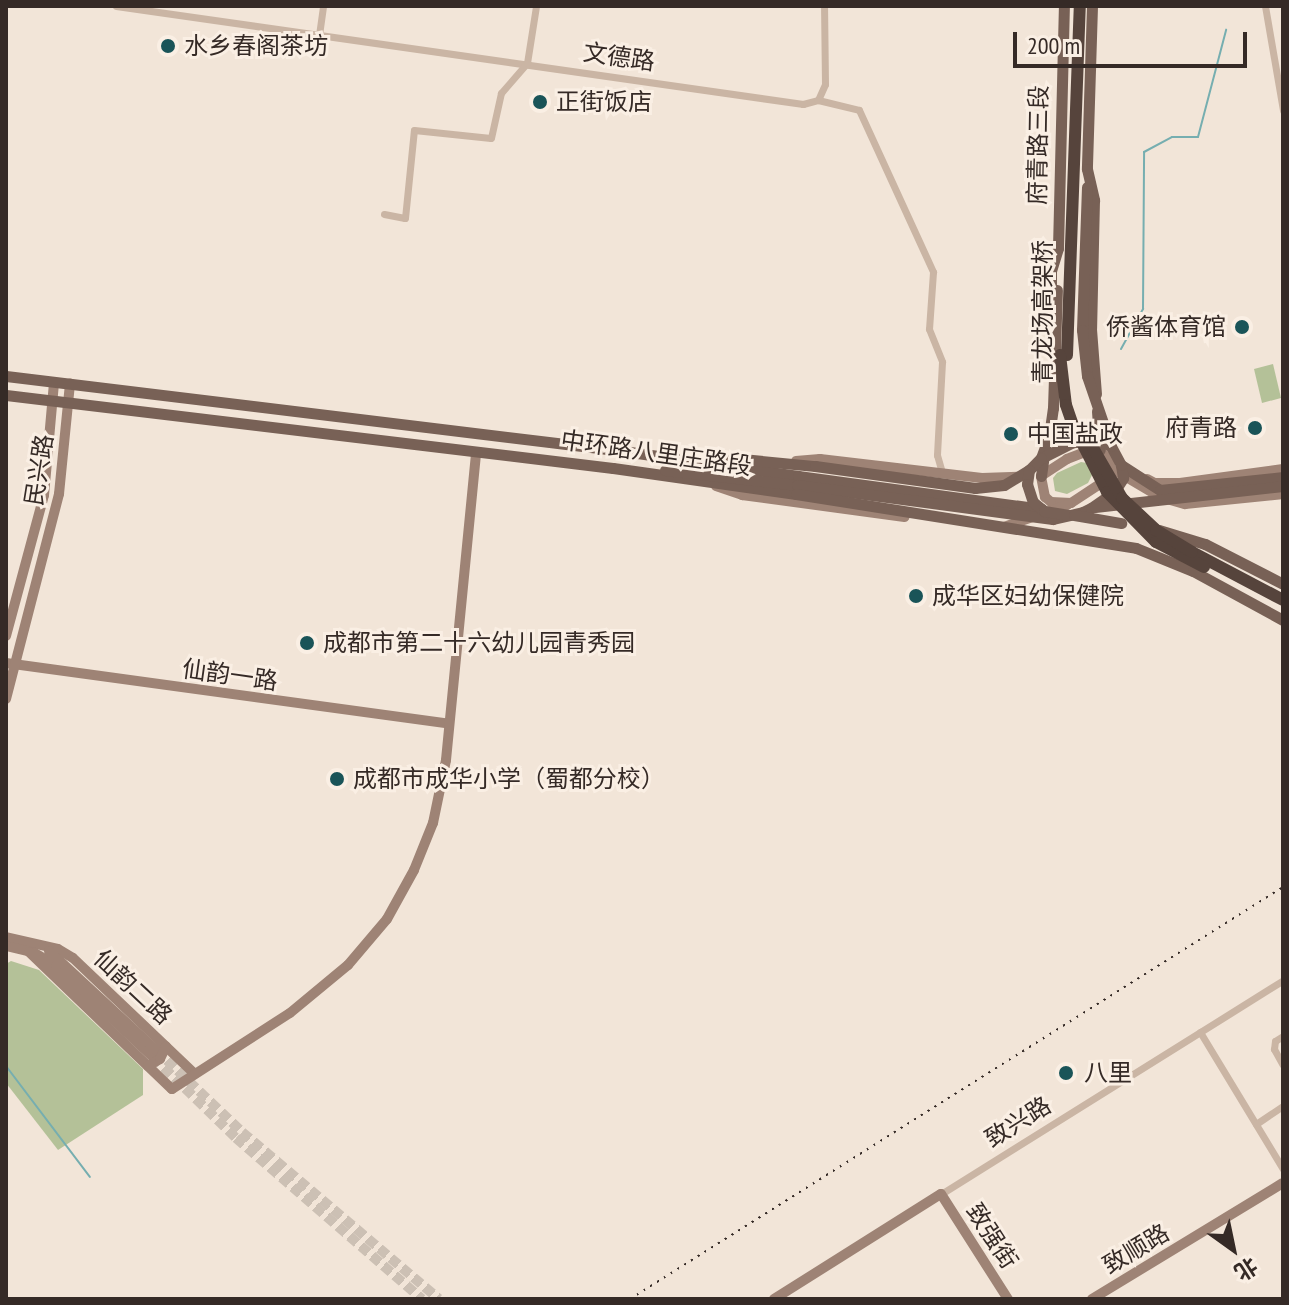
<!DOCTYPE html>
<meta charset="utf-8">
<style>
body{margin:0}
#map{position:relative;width:1289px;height:1305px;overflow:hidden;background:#f2e5d8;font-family:"PT Sans Narrow","Noto Sans SC",sans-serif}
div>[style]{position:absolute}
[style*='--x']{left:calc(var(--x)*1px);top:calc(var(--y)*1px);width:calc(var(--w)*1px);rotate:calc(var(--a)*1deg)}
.green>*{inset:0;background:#b4c198}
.stream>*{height:2px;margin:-1px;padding:0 1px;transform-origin:1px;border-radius:1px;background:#76aeb0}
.secondary-tunnel>*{height:10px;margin-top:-5px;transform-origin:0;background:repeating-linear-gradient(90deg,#ccc0b4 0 10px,transparent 0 15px)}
.street>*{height:7px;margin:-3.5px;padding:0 3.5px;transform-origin:3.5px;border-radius:3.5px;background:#cab5a4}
.secondary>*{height:10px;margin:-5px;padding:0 5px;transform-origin:5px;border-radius:5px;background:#9e8375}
.primary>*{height:11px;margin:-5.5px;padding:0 5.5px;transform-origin:5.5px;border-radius:5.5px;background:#786156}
.highway>*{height:12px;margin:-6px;padding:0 6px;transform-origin:6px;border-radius:6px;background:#56443c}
.rail>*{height:2px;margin-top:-1px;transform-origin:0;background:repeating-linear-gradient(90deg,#352a26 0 2px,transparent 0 8px)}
.primary-bridge>*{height:11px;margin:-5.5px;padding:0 5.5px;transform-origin:5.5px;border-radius:5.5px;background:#786156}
.highway-bridge>*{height:12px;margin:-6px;padding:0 6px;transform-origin:6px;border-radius:6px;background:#56443c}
.dots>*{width:22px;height:22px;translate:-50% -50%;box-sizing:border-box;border:4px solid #faefe4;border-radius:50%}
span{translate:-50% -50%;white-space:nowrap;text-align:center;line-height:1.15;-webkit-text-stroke:6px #faefe4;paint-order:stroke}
.poi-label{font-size:24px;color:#352a26}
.left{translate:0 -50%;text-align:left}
.right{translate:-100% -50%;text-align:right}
.street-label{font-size:24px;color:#352a26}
.frame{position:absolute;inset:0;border:8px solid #352a26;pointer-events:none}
.north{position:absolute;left:1193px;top:1209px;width:80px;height:80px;-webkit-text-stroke:6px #faefe4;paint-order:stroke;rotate:147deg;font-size:22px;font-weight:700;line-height:32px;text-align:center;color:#352a26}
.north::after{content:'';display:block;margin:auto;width:28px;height:36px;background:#352a26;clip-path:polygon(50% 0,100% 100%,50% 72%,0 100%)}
.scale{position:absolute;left:1013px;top:32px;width:234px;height:36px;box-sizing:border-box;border:4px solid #352a26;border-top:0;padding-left:10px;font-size:24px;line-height:28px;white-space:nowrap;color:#352a26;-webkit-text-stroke:6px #faefe4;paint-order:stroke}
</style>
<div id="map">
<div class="green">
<i style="clip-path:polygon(1273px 364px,1281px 398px,1262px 403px,1254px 369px)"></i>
<i style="clip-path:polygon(1081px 462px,1087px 463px,1093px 473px,1088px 483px,1067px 494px,1055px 491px,1053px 478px,1057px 473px)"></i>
<i style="clip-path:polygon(11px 961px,39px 970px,143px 1069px,143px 1095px,58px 1150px,6px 1083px,6px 964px)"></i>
</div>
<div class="stream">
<i style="--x:1121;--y:349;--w:46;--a:-61.2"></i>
<i style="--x:1143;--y:309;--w:157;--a:-89.6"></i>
<i style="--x:1144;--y:152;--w:32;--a:-28"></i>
<i style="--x:1172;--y:137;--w:26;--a:0"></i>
<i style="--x:1198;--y:137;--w:111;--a:-75.3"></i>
<i style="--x:6;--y:1066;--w:139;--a:52.9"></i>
</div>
<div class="secondary-tunnel">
<i style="--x:156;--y:1050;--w:119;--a:43.6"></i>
<i style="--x:242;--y:1132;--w:258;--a:40.3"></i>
<i style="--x:153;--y:1057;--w:116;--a:44.3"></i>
<i style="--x:236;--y:1138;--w:246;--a:40.9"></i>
</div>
<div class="street">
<i style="--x:116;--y:6;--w:694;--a:8.12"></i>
<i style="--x:803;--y:104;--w:16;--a:-15"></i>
<i style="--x:818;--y:100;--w:17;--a:-66"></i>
<i style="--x:825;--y:84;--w:78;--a:-90.7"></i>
<i style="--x:1265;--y:6;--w:106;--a:80.2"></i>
<i style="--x:319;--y:35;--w:29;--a:-82"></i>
<i style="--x:818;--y:100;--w:42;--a:13.7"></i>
<i style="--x:859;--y:110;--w:178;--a:65.4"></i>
<i style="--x:933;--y:272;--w:57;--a:94"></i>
<i style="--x:929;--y:329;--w:35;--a:68"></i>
<i style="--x:942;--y:362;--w:93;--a:93.1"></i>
<i style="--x:937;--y:455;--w:19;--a:74"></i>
<i style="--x:384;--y:214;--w:21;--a:11"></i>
<i style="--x:405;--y:218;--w:88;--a:-84.2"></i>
<i style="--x:414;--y:130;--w:77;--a:5.9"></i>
<i style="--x:491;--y:138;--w:46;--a:-77.5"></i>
<i style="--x:501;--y:93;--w:40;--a:-49"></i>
<i style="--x:527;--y:63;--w:58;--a:-81"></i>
<i style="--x:1200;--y:1032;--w:160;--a:58.8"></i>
<i style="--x:1283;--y:1036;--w:9;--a:148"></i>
<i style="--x:1275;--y:1041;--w:8;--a:97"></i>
<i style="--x:1274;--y:1049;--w:18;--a:61"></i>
<i style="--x:1256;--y:1124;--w:32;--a:-34"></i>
<i style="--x:941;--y:1194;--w:403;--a:-32"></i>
</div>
<div class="secondary">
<i style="--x:1091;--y:450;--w:9;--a:6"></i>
<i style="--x:1100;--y:451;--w:11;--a:41"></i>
<i style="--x:1108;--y:458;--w:10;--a:73"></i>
<i style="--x:1111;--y:468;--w:13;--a:113"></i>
<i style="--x:1106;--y:480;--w:42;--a:146.7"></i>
<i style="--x:1071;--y:503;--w:20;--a:-177"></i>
<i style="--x:1051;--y:502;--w:8;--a:-140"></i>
<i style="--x:1045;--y:497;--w:21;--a:-101"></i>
<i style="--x:1041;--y:476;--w:31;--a:-33"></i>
<i style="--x:1067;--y:459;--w:26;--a:-21"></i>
<i style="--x:796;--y:461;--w:24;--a:-5"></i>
<i style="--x:820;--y:459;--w:163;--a:6.7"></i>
<i style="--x:982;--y:478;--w:37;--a:-2"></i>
<i style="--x:1116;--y:471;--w:51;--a:30.6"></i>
<i style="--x:1160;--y:497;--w:26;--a:16"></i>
<i style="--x:1185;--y:504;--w:99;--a:-5.8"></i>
<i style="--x:1147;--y:479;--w:9;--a:27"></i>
<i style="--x:1155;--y:483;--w:25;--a:0"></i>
<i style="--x:1180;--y:483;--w:104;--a:-7.7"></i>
<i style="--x:716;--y:486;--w:28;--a:19"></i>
<i style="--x:742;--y:495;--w:164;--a:7.7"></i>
<i style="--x:1004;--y:527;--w:67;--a:-19.2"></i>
<i style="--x:6;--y:636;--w:146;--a:-74.9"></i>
<i style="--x:44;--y:495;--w:113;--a:-84.9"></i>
<i style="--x:6;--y:663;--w:447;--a:7.8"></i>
<i style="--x:6;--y:699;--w:212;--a:-75.5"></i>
<i style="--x:59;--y:494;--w:111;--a:-84.3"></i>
<i style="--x:6;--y:937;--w:53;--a:13"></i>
<i style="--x:58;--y:949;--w:17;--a:31"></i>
<i style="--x:73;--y:958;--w:168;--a:43.6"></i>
<i style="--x:6;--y:946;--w:28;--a:13"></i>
<i style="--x:33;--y:952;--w:27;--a:31"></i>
<i style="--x:56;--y:966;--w:132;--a:43.2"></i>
<i style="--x:49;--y:951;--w:146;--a:42.8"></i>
<i style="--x:29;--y:952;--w:198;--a:43.8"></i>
<i style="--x:172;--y:1089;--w:140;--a:-32.8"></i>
<i style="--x:290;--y:1013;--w:75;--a:-39.6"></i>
<i style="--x:348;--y:965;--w:60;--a:-49.7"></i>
<i style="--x:387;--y:919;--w:56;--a:-61.1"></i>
<i style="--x:414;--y:870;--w:51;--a:-68"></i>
<i style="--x:433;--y:823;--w:64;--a:-78.3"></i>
<i style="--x:446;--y:760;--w:309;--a:-84.4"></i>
<i style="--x:148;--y:1066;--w:14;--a:-30"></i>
<i style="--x:160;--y:1059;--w:14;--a:-65"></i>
<i style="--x:774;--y:1299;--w:197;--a:-32.2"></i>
<i style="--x:941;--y:1194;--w:125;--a:57.5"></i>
<i style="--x:1092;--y:1299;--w:223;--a:-31.3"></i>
</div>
<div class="primary">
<i style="--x:1092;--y:6;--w:163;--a:91.8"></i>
<i style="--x:1087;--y:169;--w:32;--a:77"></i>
<i style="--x:1094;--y:200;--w:129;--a:91.3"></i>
<i style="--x:1091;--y:329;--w:65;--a:85.6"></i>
<i style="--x:1051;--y:316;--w:45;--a:-90"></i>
<i style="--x:1051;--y:271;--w:24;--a:-73"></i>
<i style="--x:1058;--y:248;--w:242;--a:-88.6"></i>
<i style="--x:1082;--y:330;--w:143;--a:-88"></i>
<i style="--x:6;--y:376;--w:622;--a:6.93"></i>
<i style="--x:623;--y:451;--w:177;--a:8.1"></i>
<i style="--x:6;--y:395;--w:611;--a:6.86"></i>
<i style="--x:613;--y:468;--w:185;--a:8.1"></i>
<i style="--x:1097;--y:411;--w:39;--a:86"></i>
<i style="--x:700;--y:455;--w:116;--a:5.5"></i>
<i style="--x:1121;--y:465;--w:46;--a:32.7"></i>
<i style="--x:1160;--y:490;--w:124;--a:-6"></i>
<i style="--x:665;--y:470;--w:133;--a:6.5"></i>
<i style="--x:1041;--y:476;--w:27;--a:-82"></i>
<i style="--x:1159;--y:530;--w:48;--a:16.9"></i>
<i style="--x:1205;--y:544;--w:88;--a:27.1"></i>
</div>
<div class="highway">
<i style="--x:1067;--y:355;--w:349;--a:-87.9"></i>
<i style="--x:1192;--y:552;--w:103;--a:27.8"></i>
</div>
<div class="rail">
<i style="--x:630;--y:1299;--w:772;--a:-32.25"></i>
</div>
<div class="primary-bridge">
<i style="--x:1082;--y:330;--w:46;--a:83.8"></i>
<i style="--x:1087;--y:376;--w:74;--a:71.1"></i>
<i style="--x:1041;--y:458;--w:23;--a:-70"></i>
<i style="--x:1049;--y:436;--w:28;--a:-82"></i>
<i style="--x:1053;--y:408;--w:118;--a:-88.1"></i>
<i style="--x:815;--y:466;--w:162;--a:7.8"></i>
<i style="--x:975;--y:488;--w:29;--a:-6"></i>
<i style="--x:1004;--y:485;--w:29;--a:-31"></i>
<i style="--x:798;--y:476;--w:246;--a:7.7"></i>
<i style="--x:797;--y:485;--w:258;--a:7.6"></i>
<i style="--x:1053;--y:519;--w:17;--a:-13"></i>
<i style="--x:1070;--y:515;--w:13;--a:-13"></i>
<i style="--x:1083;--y:512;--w:9;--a:-27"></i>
<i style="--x:1091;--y:508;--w:28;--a:-35"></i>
<i style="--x:1114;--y:492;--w:17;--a:-57"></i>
<i style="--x:1123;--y:478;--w:13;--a:-99"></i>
<i style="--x:1121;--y:465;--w:21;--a:-118"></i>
<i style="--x:1111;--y:446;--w:14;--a:-155"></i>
<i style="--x:1098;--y:440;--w:25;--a:175"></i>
<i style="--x:1073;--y:442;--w:36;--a:153"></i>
<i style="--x:1041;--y:458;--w:17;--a:135"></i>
<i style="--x:1029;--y:470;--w:14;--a:98"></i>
<i style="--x:1027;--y:484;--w:19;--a:72"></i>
<i style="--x:1033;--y:502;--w:14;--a:39"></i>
<i style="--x:1044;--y:511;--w:26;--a:9"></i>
<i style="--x:796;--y:494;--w:344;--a:9"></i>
<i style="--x:1136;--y:548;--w:61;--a:22"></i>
<i style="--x:1193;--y:571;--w:102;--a:28.6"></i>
<i style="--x:1095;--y:507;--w:189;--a:-6.4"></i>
<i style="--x:1074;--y:515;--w:48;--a:9.7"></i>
</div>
<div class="highway-bridge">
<i style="--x:1060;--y:355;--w:50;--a:83.2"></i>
<i style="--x:1066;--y:405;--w:21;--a:71"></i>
<i style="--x:1073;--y:425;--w:75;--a:63.1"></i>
<i style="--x:1107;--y:492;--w:70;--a:45.6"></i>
<i style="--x:1156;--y:542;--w:54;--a:27.5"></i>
<i style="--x:1082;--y:429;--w:80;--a:59.9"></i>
<i style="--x:1122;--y:498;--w:47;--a:43.3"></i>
<i style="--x:1156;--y:530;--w:42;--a:31.4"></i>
</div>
<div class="dots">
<i style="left:168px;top:46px;background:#1a5458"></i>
<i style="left:540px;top:102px;background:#1a5458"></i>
<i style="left:1242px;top:327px;background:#1a5458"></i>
<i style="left:1255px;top:428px;background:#1a5458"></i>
<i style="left:1011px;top:434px;background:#1a5458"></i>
<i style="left:916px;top:596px;background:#1a5458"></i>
<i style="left:307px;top:643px;background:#1a5458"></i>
<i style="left:337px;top:779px;background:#1a5458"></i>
<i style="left:1066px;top:1073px;background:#1a5458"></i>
</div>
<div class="poi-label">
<span class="left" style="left:184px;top:46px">水乡春阁茶坊</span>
<span class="left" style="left:556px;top:102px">正街饭店</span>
<span class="right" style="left:1226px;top:327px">侨酱体育馆</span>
<span class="right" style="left:1237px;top:428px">府青路</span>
<span class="left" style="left:1027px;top:434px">中国盐政</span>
<span class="left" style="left:932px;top:596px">成华区妇幼保健院</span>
<span class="left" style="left:323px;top:643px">成都市第二十六幼儿园青秀园</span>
<span class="left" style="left:353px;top:779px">成都市成华小学（蜀都分校）</span>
<span class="left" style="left:1084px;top:1073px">八里</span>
</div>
<div class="street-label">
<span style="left:619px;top:57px;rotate:8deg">文德路</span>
<span style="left:1038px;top:145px;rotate:-89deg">府青路三段</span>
<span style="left:1043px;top:312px;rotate:-90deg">青龙场高架桥</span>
<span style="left:656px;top:453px;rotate:8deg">中环路八里庄路段</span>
<span style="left:39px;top:470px;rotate:-81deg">民兴路</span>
<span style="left:230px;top:675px;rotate:8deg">仙韵一路</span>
<span style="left:133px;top:987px;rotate:43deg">仙韵二路</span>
<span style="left:1018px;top:1122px;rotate:-32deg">致兴路</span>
<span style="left:992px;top:1236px;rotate:57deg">致强街</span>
<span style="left:1136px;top:1249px;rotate:-31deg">致顺路</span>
</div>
<div class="frame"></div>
<div class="north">北</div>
<div class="scale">200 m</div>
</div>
